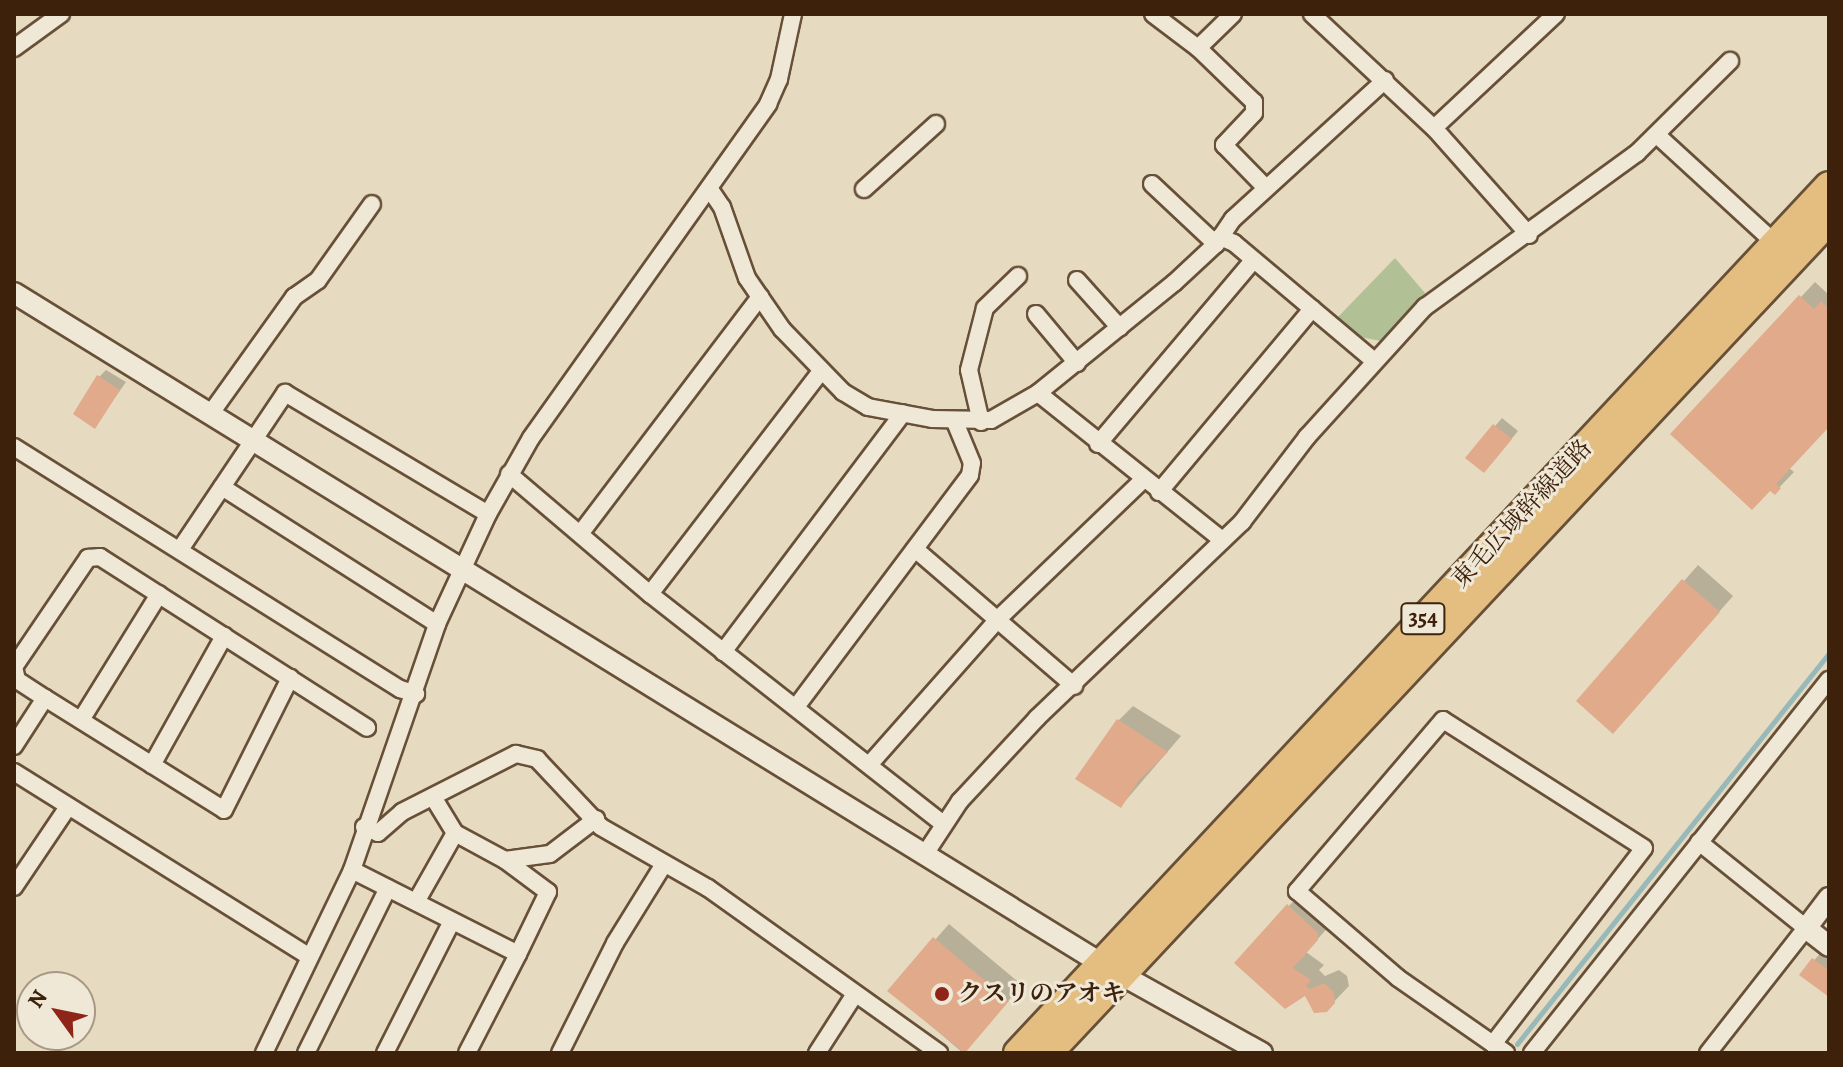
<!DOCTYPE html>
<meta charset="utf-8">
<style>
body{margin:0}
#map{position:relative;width:1843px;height:1067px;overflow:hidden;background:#e6dbc0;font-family:Alegreya,"Noto Serif JP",serif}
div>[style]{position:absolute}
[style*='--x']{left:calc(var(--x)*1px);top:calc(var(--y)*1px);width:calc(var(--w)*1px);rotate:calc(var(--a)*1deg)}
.green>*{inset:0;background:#b2c195}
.shadow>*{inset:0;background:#0003}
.stream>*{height:5px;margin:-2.5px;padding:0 2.5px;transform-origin:2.5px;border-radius:2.5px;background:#98b9b9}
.building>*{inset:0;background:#e0aa8b}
.roads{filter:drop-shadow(2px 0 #685038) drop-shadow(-2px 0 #685038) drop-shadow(0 2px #685038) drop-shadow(0 -2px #685038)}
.minor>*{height:16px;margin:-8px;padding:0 8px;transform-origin:8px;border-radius:8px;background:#efe8d6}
.tertiary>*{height:20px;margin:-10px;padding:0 10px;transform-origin:10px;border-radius:10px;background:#efe8d6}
.trunk>*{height:28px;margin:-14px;padding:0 14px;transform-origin:14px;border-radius:14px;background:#e3be80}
.dots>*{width:22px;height:22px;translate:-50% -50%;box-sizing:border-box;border:4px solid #efe8d6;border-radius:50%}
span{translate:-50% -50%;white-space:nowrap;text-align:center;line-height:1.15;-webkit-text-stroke:6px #efe8d6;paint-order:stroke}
.shield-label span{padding:2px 6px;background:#efe8d6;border:2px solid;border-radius:6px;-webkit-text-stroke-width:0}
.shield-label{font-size:22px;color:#3e210b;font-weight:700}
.street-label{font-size:24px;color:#3e210b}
.poi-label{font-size:24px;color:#3e210b;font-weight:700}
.left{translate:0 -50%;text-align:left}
.frame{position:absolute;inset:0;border:16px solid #3e210b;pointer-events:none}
.north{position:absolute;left:16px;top:971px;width:80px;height:80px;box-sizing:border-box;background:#efe8d6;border:2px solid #a89885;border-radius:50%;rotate:303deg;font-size:22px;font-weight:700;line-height:32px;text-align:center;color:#3e210b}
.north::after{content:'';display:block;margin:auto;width:28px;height:36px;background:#8f2418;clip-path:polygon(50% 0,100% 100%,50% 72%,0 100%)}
</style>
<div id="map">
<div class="green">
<i style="clip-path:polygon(1395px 258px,1425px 293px,1381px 341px,1360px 337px,1337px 318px)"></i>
</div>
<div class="shadow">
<i style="clip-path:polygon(1815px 282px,1829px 295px,1829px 425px,1789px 468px,1794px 472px,1775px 492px,1673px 434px)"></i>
<i style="clip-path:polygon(106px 370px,126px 382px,95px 426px,99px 377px)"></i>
<i style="clip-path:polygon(1502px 418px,1518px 431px,1491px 464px,1468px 458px)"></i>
<i style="clip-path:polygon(1698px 565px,1733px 596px,1628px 716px,1579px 701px)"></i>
<i style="clip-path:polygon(1133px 706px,1181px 736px,1121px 806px,1119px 720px)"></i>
<i style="clip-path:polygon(1303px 891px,1332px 923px,1306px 952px,1324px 965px,1319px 970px,1325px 976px,1339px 970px,1347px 976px,1349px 986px,1326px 1010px,1306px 993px,1285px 1007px,1289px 906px)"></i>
<i style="clip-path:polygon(949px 924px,1022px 985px,963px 1053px,890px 991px)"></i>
<i style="clip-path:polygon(1825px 948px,1829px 952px,1829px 995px,1802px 974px)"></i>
</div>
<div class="stream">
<i style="--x:1517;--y:1044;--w:500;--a:-51.41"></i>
</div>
<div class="building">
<i style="clip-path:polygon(1799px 295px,1814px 309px,1821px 301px,1829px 309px,1829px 427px,1776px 484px,1781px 488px,1775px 495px,1770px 491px,1752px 510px,1670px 434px)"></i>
<i style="clip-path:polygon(97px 375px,120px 390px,95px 429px,73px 414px)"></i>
<i style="clip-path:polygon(1493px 424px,1512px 439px,1484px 473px,1465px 458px)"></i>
<i style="clip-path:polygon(1682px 579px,1720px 612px,1613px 734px,1576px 701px)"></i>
<i style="clip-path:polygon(1117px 719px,1168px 752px,1139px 780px,1121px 808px,1075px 779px)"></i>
<i style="clip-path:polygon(1287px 904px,1318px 933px,1318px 940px,1293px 968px,1311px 980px,1306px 986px,1310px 989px,1324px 983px,1333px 991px,1335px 1003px,1327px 1012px,1314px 1013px,1305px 996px,1285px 1009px,1234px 963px)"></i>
<i style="clip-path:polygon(933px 937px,1009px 1001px,965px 1053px,887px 991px)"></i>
<i style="clip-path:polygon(1812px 958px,1829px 970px,1829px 997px,1799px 975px)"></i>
</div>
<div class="roads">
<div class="minor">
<i style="--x:1153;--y:14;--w:56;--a:37.1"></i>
<i style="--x:1233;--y:14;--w:49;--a:135.8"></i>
<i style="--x:1198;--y:48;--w:78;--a:44"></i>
<i style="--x:1254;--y:102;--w:11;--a:90"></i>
<i style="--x:1254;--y:113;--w:44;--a:133.2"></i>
<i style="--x:1224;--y:145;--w:60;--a:45.7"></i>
<i style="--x:1312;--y:14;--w:167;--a:43.1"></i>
<i style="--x:1434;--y:128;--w:143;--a:48.4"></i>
<i style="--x:14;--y:48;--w:58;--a:-35.9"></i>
<i style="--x:1434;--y:128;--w:167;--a:-43.1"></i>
<i style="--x:1657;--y:135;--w:160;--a:42.5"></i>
<i style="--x:1152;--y:184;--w:88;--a:43.2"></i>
<i style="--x:709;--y:188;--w:23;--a:56"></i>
<i style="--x:722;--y:207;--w:75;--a:70.6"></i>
<i style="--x:747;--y:278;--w:62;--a:55.5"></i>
<i style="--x:782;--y:329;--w:88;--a:45.9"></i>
<i style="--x:843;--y:392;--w:29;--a:31"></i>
<i style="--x:868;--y:407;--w:65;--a:10.6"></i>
<i style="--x:932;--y:419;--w:59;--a:1"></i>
<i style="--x:991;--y:420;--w:54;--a:-29.9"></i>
<i style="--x:1038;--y:393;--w:175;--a:-39"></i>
<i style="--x:1174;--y:283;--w:57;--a:-42.9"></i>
<i style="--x:1216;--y:244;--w:30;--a:-56"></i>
<i style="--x:1233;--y:219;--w:206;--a:-42.4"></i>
<i style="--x:864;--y:189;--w:97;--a:-42.1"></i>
<i style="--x:1220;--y:237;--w:15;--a:23"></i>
<i style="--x:1234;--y:243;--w:182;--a:40.1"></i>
<i style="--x:1077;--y:280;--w:64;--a:48.1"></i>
<i style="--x:1036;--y:314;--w:64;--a:50.1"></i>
<i style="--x:1038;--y:393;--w:236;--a:38.6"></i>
<i style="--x:211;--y:413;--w:143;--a:-54.4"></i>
<i style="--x:294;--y:297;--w:29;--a:-35"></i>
<i style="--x:318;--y:280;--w:93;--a:-54.6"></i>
<i style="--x:981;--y:422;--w:53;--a:-103"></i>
<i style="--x:969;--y:370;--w:64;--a:-75.5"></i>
<i style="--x:985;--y:308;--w:46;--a:-44.1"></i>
<i style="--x:1098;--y:444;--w:238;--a:-49.8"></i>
<i style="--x:14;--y:447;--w:456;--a:32.1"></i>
<i style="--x:400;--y:689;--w:17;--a:17"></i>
<i style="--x:509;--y:474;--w:185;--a:40.4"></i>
<i style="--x:650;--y:594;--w:372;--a:38.1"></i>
<i style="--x:222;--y:487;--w:255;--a:32.5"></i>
<i style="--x:1159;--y:492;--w:239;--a:-50.1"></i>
<i style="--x:580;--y:534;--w:298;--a:-52.8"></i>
<i style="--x:181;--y:548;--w:187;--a:-56.1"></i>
<i style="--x:285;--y:393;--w:236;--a:30.8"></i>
<i style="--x:915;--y:549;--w:210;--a:40.7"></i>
<i style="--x:650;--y:594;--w:282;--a:-52.5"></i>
<i style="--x:723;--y:652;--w:299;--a:-53"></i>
<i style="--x:14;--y:667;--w:132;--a:-55.8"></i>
<i style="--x:88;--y:558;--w:12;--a:-5"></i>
<i style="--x:100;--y:557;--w:317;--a:32.6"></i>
<i style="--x:14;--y:667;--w:13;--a:77"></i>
<i style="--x:17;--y:680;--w:33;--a:33"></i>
<i style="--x:45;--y:698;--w:57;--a:122.9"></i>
<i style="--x:45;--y:698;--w:211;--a:32"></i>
<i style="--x:224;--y:810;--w:148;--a:-63.4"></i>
<i style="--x:796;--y:707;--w:290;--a:-53.1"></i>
<i style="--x:970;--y:475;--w:12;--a:-81"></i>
<i style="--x:972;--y:463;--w:44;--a:-112.5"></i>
<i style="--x:81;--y:720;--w:148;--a:-58.2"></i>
<i style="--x:152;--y:765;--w:148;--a:-60.8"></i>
<i style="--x:869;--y:765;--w:196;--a:-48.5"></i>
<i style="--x:999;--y:618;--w:199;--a:-43.8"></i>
<i style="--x:14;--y:772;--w:348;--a:32"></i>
<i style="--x:433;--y:797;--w:42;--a:58.6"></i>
<i style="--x:455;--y:833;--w:57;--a:28.4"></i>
<i style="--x:505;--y:860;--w:45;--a:-7.6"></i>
<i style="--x:550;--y:854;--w:58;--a:-37.3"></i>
<i style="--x:364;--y:827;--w:15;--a:23"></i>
<i style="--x:378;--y:833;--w:32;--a:-41"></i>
<i style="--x:402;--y:812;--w:128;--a:-27"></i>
<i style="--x:516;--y:754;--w:22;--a:13"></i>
<i style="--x:537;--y:759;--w:93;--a:46.7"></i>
<i style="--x:601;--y:827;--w:123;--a:29.7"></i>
<i style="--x:708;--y:888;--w:284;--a:35.5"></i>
<i style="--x:1699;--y:842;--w:137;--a:38.8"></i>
<i style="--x:1806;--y:928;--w:159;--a:128.1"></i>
<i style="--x:927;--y:851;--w:60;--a:-56.6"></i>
<i style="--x:960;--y:801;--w:113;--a:-47.1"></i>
<i style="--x:1037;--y:718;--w:284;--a:-43.7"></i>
<i style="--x:1242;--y:522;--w:107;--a:-52.6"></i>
<i style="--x:1307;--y:437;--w:176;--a:-47.8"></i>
<i style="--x:1425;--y:307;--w:262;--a:-36"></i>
<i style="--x:1637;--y:153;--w:131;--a:-44.7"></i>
<i style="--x:352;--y:870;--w:186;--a:26.8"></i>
<i style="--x:518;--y:954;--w:69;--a:-64.2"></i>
<i style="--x:548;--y:892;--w:54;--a:-143.3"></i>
<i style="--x:14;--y:887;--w:97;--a:-56"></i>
<i style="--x:416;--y:902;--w:79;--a:-60.5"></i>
<i style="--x:1493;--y:1044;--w:247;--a:-52.4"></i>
<i style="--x:1644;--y:848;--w:238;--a:-147.5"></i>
<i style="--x:1443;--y:720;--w:225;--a:130.5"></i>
<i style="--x:1297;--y:891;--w:133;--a:40.7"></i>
<i style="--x:1398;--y:978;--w:116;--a:34.8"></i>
<i style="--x:1493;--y:1044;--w:16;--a:35"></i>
<i style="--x:264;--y:1053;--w:203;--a:-64.3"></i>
<i style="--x:352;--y:870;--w:260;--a:-70.9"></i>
<i style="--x:437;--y:624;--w:121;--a:-65.1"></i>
<i style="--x:488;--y:514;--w:87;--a:-60.5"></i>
<i style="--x:531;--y:438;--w:410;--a:-54.6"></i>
<i style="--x:768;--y:104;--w:27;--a:-66"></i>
<i style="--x:779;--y:79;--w:66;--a:-77.8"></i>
<i style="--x:306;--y:1053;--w:184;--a:-63.6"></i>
<i style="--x:385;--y:1053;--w:148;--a:-63.1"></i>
<i style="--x:467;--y:1053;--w:111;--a:-62.7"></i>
<i style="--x:560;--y:1053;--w:123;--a:-63.4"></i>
<i style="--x:615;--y:943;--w:93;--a:-58.2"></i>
<i style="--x:817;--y:1053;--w:70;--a:-57.2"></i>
<i style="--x:1532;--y:1053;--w:477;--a:-51.5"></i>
</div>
<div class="tertiary">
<i style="--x:14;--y:293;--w:1278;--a:31.66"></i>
<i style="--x:1102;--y:964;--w:183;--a:29.1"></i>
<i style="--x:1829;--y:898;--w:38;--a:127"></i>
<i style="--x:1806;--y:928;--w:29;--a:38"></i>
</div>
<div class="trunk">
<i style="--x:1018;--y:1053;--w:1187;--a:-46.91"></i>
<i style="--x:1048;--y:1053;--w:1142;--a:-46.85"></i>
</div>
</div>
<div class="dots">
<i style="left:942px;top:994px;background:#8f2418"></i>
</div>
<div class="shield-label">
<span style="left:1423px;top:619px">354</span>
</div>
<div class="street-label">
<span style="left:1522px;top:514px;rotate:-47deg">東毛広域幹線道路</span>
</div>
<div class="poi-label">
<span class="left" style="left:958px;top:994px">クスリのアオキ</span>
</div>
<div class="frame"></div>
<div class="north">N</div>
</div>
